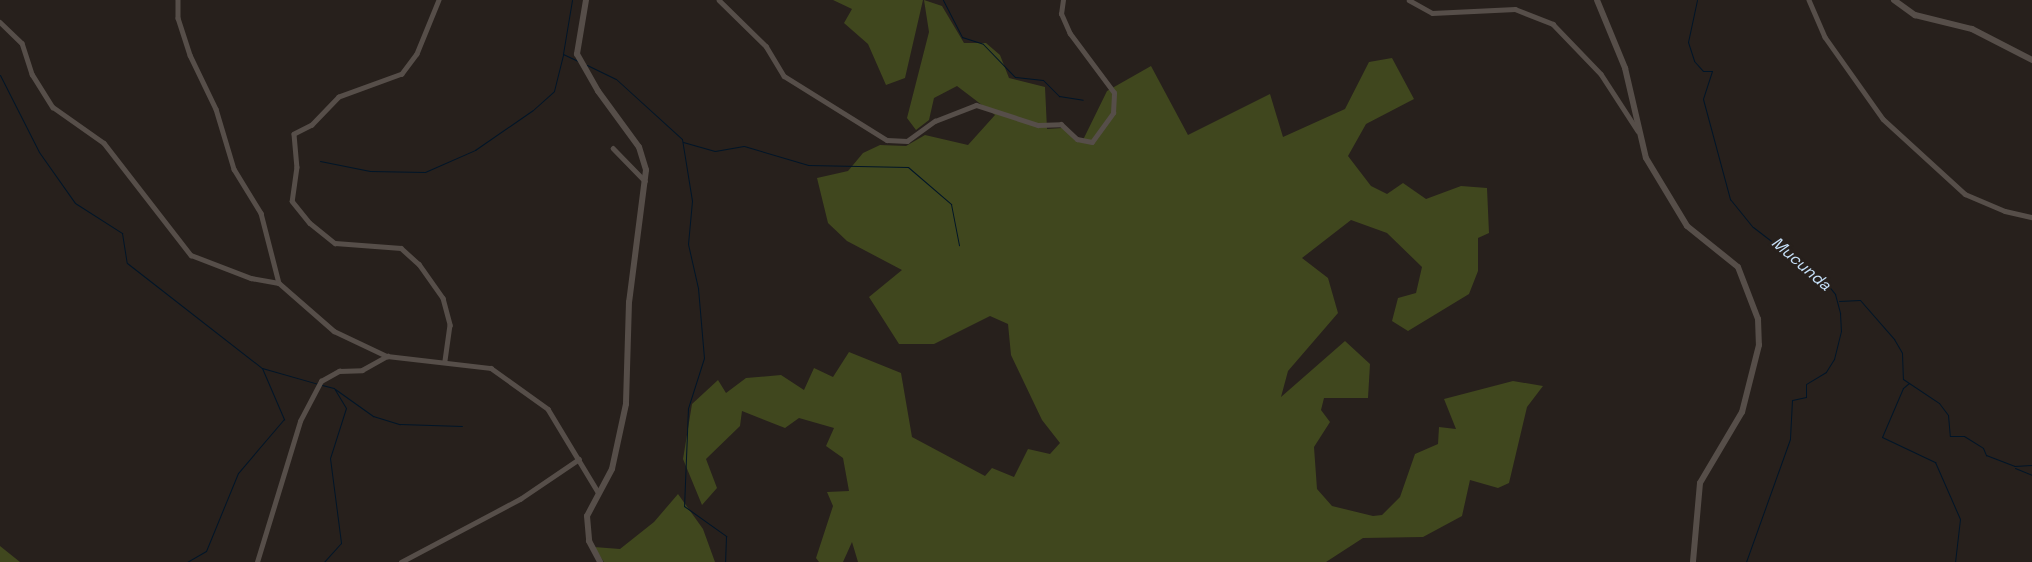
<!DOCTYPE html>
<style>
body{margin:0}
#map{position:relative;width:2032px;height:562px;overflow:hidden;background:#27201c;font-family:"Space Grotesk",sans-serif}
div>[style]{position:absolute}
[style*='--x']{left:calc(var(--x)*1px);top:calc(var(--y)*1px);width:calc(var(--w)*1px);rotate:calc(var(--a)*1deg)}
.green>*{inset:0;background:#40471e}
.stream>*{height:1px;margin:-0.5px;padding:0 0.5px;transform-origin:0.5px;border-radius:0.5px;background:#001528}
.street>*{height:4.5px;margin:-2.25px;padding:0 2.25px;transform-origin:2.25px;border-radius:2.25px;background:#564e49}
.secondary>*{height:6px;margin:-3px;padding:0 3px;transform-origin:3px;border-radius:3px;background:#564e49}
span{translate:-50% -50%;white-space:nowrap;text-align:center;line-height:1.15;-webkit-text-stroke:5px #27201c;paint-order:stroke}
.water-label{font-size:16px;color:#c7e2fb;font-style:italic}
</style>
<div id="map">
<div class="green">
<i style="clip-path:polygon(833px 0,923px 0,905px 78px,886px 85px,868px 44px,844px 23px,852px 9px)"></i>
<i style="clip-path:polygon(924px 0,942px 6px,964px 43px,986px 43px,1000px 55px,1009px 78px,1045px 87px,1047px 129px,1062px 128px,1082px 142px,1107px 91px,1151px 66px,1188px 135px,1270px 94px,1283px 137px,1345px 109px,1369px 62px,1392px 58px,1414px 99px,1366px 124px,1348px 156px,1371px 186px,1387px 194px,1403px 183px,1426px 199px,1461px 186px,1487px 188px,1489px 233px,1478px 238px,1478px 271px,1469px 294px,1408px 331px,1392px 321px,1398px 298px,1416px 293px,1422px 267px,1387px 233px,1351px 220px,1302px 258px,1328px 278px,1338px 313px,1288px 371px,1281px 397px,1345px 341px,1370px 364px,1368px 398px,1324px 398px,1321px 410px,1330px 422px,1314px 447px,1317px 489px,1332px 506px,1373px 516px,1382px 515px,1400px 497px,1415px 454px,1438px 444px,1439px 427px,1456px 429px,1444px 399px,1513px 381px,1543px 386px,1527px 407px,1509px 483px,1498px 488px,1470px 480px,1462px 516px,1423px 537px,1363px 538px,1326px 562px,858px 562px,852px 542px,843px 562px,819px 562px,816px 558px,833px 506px,827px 492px,849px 491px,843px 458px,826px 446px,834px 428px,799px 418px,785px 428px,742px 411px,740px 426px,706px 459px,717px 488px,702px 505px,683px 459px,692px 404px,718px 380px,726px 393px,746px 378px,781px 375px,804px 390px,814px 368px,833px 377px,849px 352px,901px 373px,912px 437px,985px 476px,992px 468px,1014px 477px,1028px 449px,1050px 454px,1060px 443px,1042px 420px,1011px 355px,1008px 324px,990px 316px,934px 344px,899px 344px,869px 297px,902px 270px,847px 241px,828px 223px,817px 178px,848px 171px,863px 153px,880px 145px,906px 146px,925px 135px,968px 145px,995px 115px,957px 86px,934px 98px,929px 120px,916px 130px,907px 118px,929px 32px)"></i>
<i style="clip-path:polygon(678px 494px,703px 529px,715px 562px,604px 562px,594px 547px,620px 549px,654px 522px)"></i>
<i style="clip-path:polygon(0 546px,20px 562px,0 562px)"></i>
</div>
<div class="stream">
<i style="--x:572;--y:0;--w:55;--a:99.5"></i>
<i style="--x:563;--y:54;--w:17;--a:25"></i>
<i style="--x:943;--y:0;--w:42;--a:62.8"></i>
<i style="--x:962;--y:37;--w:22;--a:18"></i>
<i style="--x:983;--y:44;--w:46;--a:45.9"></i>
<i style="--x:1015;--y:77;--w:28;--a:6"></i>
<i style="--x:1043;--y:80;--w:23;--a:45"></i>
<i style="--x:1059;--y:96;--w:24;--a:9"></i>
<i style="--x:1697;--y:0;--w:43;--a:102.1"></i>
<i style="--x:1688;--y:42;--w:20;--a:72"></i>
<i style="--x:1694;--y:61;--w:13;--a:48"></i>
<i style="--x:1703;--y:71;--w:9;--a:0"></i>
<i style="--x:1712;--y:71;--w:29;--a:108"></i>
<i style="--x:1703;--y:99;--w:104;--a:74.9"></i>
<i style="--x:1730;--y:199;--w:36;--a:51"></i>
<i style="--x:1753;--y:227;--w:93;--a:37.6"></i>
<i style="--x:1827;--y:284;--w:13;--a:51"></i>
<i style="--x:1835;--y:294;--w:20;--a:75"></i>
<i style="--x:1840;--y:313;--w:18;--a:87"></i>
<i style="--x:1841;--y:331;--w:29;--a:104"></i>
<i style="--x:1834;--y:359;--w:15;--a:122"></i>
<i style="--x:1826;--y:372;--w:23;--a:149"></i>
<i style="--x:1806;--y:384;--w:13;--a:90"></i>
<i style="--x:1806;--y:397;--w:14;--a:168"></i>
<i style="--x:1792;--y:400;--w:39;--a:93"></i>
<i style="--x:1790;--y:439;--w:131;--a:109.7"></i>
<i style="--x:587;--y:65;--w:32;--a:26"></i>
<i style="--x:616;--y:79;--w:89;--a:42.3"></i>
<i style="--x:682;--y:139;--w:63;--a:80.8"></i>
<i style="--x:692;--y:201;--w:43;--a:95.3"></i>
<i style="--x:688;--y:244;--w:45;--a:77.2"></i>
<i style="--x:698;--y:288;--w:70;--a:85.1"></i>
<i style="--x:704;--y:358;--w:52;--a:107.7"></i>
<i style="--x:688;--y:408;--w:98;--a:92.3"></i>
<i style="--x:684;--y:506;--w:52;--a:35.5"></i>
<i style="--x:726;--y:536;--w:26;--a:92"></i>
<i style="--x:0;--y:75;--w:86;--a:63.1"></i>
<i style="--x:39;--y:152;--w:62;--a:54.8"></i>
<i style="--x:75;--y:203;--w:56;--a:32.6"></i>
<i style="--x:122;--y:233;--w:30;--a:81"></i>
<i style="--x:127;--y:263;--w:171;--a:37.9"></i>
<i style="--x:262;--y:368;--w:56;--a:66.7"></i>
<i style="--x:284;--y:419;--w:71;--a:130.4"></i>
<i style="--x:238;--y:473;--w:84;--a:112.3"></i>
<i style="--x:206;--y:551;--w:22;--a:150"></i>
<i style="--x:683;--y:142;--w:33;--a:16"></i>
<i style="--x:715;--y:151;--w:29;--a:-10"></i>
<i style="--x:744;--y:146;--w:67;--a:16.5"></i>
<i style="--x:808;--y:165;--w:100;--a:1.1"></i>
<i style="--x:908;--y:167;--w:57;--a:40.7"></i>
<i style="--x:951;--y:204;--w:42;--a:79"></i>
<i style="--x:320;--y:161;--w:51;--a:11.3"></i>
<i style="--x:370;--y:171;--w:55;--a:1"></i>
<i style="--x:425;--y:172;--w:55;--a:-23.7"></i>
<i style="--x:475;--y:150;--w:70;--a:-34.6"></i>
<i style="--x:533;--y:110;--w:28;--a:-42"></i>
<i style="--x:554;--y:91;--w:38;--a:-76"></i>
<i style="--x:1839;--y:301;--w:21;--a:-3"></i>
<i style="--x:1860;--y:300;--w:52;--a:48.9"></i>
<i style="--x:1894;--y:339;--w:16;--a:60"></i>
<i style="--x:1902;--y:353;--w:26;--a:88"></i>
<i style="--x:1903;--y:379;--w:43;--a:33.7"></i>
<i style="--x:1939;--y:403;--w:15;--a:53"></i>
<i style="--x:1948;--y:415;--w:21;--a:85"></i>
<i style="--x:1950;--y:436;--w:14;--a:0"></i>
<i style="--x:1964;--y:436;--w:22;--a:32"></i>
<i style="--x:1983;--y:448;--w:8;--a:67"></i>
<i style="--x:1986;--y:455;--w:30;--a:21"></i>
<i style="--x:2014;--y:466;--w:18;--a:-3"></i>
<i style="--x:262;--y:368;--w:58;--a:15.9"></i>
<i style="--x:1909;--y:383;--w:8;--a:140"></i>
<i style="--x:1903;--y:388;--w:53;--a:113.2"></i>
<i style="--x:1882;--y:437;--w:59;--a:25.3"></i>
<i style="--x:1935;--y:462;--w:62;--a:66.3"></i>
<i style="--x:1960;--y:519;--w:43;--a:96.6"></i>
<i style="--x:322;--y:385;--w:12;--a:14"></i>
<i style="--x:334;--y:388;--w:23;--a:59"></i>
<i style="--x:346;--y:408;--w:52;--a:107.7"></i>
<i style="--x:330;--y:458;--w:86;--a:82.6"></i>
<i style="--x:341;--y:543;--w:25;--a:132"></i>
<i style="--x:335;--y:389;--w:47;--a:35.4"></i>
<i style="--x:373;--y:416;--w:28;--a:17"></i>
<i style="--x:400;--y:424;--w:62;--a:1.8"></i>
<i style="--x:2015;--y:468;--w:18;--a:22"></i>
</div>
<div class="street">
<i style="--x:178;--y:0;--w:18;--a:90"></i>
<i style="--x:178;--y:18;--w:39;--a:72"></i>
<i style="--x:190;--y:55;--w:60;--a:64.3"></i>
<i style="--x:216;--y:109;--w:63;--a:73.3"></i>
<i style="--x:234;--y:169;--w:52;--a:58.5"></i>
<i style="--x:261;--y:213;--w:72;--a:75.6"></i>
<i style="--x:439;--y:0;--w:58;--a:112.2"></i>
<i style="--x:417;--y:54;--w:25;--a:127"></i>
<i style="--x:402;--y:74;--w:67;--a:159.9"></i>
<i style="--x:339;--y:97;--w:39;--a:134"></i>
<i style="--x:312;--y:125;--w:20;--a:153"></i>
<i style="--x:294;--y:134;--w:33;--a:85"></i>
<i style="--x:297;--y:167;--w:34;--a:98"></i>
<i style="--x:292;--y:201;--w:28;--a:51"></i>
<i style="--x:310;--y:223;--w:32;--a:39"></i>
<i style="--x:335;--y:243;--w:66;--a:4.3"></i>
<i style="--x:401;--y:248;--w:24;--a:42"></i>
<i style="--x:419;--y:264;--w:42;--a:54.8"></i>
<i style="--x:443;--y:298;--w:28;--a:75"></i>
<i style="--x:450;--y:325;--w:37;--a:98"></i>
<i style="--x:719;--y:0;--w:66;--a:44.4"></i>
<i style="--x:766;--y:46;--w:35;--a:59"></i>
<i style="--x:784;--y:76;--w:121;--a:31.9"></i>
<i style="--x:887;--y:140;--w:20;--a:3"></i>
<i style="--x:907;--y:141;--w:34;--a:-36"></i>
<i style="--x:935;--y:121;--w:44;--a:-21.3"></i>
<i style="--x:976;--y:105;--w:65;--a:17.9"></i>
<i style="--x:1038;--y:125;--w:23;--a:-2"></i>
<i style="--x:1061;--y:124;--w:22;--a:43"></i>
<i style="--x:1077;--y:139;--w:15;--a:11"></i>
<i style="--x:1092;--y:142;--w:36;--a:-54"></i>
<i style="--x:1113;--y:113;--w:20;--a:-87"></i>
<i style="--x:1114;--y:93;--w:74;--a:-126.7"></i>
<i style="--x:1070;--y:34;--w:22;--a:-114"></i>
<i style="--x:1061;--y:14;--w:14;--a:-82"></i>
<i style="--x:1409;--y:0;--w:26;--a:29"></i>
<i style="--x:1432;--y:13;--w:83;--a:-2.8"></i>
<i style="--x:1515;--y:9;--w:41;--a:21.5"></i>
<i style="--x:1553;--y:24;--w:69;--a:46.2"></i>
<i style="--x:1601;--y:74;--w:68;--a:57"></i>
<i style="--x:1809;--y:0;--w:40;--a:66.6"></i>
<i style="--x:1825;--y:37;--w:100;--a:54.7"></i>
<i style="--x:1883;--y:119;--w:111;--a:42.4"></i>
<i style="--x:1965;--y:194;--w:43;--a:23"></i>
<i style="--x:2005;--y:211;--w:28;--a:13"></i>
<i style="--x:0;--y:22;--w:30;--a:44"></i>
<i style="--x:22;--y:43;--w:33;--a:72"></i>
<i style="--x:32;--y:74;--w:39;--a:58"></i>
<i style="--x:53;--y:107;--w:62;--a:35.2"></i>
<i style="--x:104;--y:143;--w:142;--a:52.2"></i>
<i style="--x:191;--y:255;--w:64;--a:21"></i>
<i style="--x:251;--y:278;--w:28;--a:10"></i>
<i style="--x:279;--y:283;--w:73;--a:41.1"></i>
<i style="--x:334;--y:331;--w:59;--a:25.3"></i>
<i style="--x:387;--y:356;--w:105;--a:6.6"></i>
<i style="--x:491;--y:368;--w:70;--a:35.7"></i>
<i style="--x:548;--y:409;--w:97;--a:58.9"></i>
<i style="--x:613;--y:148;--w:46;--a:45.9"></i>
<i style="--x:257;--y:562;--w:147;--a:-73"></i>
<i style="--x:300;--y:421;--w:45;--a:-62.3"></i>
<i style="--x:321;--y:381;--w:21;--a:-29"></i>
<i style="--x:339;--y:371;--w:23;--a:-2"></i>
<i style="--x:362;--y:370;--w:29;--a:-29"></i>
<i style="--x:401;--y:562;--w:135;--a:-27.9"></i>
<i style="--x:520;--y:499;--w:71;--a:-34.1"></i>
</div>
<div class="secondary">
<i style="--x:586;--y:0;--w:55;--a:99.5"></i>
<i style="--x:577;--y:54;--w:43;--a:60.4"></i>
<i style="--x:598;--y:91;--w:69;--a:53.8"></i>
<i style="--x:639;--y:147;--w:24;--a:73"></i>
<i style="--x:646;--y:170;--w:133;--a:97.3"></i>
<i style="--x:629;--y:302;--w:102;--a:91.7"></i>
<i style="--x:626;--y:404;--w:66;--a:102.2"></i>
<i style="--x:612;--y:469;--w:53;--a:118"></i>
<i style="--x:587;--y:516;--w:25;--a:85"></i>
<i style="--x:589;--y:541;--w:24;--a:62"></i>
<i style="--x:1597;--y:0;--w:74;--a:67.6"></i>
<i style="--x:1625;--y:68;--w:92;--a:76.9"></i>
<i style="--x:1646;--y:158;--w:79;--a:58.9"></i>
<i style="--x:1687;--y:226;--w:65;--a:38.8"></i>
<i style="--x:1738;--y:267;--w:56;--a:69"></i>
<i style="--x:1758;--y:319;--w:26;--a:88"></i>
<i style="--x:1759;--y:345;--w:69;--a:104.2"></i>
<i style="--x:1742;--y:412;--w:82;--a:120.6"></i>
<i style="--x:1700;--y:483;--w:79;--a:95.1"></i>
<i style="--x:1894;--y:0;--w:26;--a:36"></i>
<i style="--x:1915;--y:15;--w:59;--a:13.8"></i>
<i style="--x:1972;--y:29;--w:68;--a:27.3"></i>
</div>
<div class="water-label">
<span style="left:1801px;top:264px;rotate:41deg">Mucunda</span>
</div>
</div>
